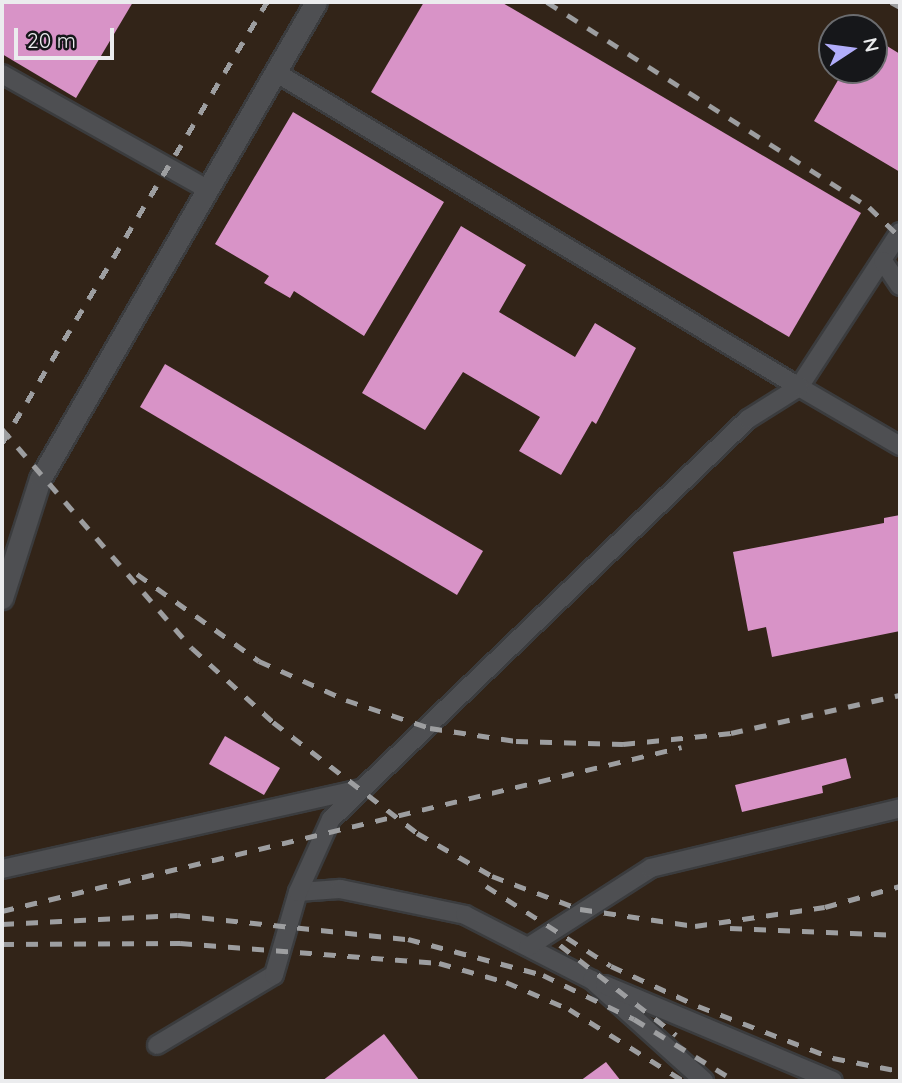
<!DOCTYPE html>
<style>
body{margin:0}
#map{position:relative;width:902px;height:1083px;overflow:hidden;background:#202023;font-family:Quicksand,sans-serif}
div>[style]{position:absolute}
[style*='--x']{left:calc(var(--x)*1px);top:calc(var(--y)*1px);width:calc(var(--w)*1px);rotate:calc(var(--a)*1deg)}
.industrial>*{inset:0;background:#322418}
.building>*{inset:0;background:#d893c7}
.roads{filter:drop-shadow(2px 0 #3b3c3e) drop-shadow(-2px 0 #3b3c3e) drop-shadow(0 2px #3b3c3e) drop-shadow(0 -2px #3b3c3e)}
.lane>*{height:18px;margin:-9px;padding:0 9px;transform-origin:9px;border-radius:9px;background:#4e4f52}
.street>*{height:21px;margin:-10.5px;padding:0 10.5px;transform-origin:10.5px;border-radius:10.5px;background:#4e4f52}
.rail>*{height:5px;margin-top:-2.5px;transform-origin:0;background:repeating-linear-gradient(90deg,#9d9ea0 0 12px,transparent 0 24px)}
span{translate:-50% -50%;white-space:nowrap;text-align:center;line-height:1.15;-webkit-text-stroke:7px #16171a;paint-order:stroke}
.frame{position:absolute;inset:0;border:4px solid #ebecee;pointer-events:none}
.north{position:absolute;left:818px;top:14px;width:70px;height:70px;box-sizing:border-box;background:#16171a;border:2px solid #6b6c6f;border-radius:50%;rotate:77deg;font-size:19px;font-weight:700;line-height:28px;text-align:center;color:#ebecee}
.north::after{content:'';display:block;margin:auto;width:24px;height:32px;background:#b1adfa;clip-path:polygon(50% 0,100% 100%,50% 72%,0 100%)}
.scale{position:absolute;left:14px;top:28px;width:100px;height:32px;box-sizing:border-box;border:4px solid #ebecee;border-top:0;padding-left:9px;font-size:21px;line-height:24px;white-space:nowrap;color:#ebecee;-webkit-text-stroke:5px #16171a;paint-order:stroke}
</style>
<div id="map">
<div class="industrial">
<i style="clip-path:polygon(evenodd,2px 2px,900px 2px,900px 1081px,2px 1081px,2px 2px,832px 28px,874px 28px,874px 70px,832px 70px,832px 28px)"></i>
</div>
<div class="building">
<i style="clip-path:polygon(2px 2px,133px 2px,76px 98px,2px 54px)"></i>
<i style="clip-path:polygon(424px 2px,501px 2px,861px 213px,789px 337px,371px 92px)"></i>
<i style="clip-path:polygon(874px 38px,900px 54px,900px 172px,814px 121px,844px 70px,874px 70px)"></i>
<i style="clip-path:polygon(293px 112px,444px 202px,364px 336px,294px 291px,290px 298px,264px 283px,269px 276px,215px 244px)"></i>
<i style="clip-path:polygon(461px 226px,526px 265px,499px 312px,575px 357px,595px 323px,636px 348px,596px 424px,592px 421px,561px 475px,519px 451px,540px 417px,463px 372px,425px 430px,362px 393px)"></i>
<i style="clip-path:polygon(165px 364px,483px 551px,457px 595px,140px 407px)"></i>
<i style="clip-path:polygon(900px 515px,900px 631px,772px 657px,766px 627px,748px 631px,733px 552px,884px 523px,884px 518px)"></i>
<i style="clip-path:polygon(225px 736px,280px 768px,264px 795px,209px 764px)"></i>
<i style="clip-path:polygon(846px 758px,851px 778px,822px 786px,823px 793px,742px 812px,735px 785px)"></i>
<i style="clip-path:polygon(384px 1034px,420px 1081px,322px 1081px)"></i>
<i style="clip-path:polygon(606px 1062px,621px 1081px,580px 1081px)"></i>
</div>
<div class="roads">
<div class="lane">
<i style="--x:2;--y:74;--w:237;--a:29.3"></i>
<i style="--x:900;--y:232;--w:185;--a:123.1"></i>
<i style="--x:799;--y:387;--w:117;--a:30.3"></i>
<i style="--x:883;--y:261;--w:30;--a:56"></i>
<i style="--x:2;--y:869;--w:366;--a:-12.6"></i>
<i style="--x:298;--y:892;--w:42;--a:-4.1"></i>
<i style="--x:340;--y:889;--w:128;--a:11.7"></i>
<i style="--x:465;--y:915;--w:143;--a:27.1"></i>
<i style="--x:592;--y:980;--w:151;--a:42"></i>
<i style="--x:528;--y:947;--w:146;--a:-32.7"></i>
<i style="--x:651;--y:868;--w:256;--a:-13.5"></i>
<i style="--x:605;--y:985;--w:247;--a:22.8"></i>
<i style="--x:157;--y:1045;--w:136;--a:-30.9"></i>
<i style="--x:274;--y:975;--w:86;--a:-73.9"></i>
<i style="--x:298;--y:892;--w:80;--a:-65.7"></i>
<i style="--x:331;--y:819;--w:578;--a:-43.81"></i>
<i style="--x:748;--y:419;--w:60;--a:-32.1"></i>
<i style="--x:799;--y:387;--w:611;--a:-148.99"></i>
</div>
<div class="street">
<i style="--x:2;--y:598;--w:125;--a:-72.3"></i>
<i style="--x:40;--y:479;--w:551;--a:-59.95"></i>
</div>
</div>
<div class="rail">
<i style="--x:547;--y:2;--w:382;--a:32.5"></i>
<i style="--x:869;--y:207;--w:43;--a:44.1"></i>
<i style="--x:891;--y:2;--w:10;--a:29"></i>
<i style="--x:2;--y:429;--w:290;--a:49.1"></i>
<i style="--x:192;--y:648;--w:110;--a:42.4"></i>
<i style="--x:273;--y:722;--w:182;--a:37.6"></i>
<i style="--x:417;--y:833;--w:86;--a:29.8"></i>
<i style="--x:492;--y:876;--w:94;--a:20.6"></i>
<i style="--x:580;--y:909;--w:116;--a:8.4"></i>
<i style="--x:695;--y:926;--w:131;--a:-8.3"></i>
<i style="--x:825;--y:907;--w:78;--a:-15.6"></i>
<i style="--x:2;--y:443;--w:514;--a:-59"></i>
<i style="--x:137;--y:574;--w:150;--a:35.5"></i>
<i style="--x:259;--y:661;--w:95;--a:24.1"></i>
<i style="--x:346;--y:700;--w:89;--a:18.4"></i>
<i style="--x:430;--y:728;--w:87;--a:8.6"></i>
<i style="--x:516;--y:741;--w:107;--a:1.6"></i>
<i style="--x:623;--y:744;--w:109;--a:-5.8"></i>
<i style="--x:731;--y:733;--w:173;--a:-12.7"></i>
<i style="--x:486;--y:886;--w:148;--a:32.6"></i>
<i style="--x:611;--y:966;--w:96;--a:24.7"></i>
<i style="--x:698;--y:1006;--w:145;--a:21.1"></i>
<i style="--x:833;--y:1058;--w:68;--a:11"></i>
<i style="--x:2;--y:911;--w:699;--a:-13.56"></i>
<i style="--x:2;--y:924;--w:176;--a:-2.9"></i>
<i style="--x:178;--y:915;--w:231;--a:6"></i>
<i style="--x:408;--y:939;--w:140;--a:14.9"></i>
<i style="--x:543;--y:975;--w:101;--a:25.8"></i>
<i style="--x:634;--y:1019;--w:119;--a:31.5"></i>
<i style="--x:730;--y:928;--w:170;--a:2.4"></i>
<i style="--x:2;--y:944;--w:178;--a:-0.3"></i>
<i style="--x:180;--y:943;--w:260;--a:4.4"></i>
<i style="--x:439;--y:963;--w:70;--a:15.8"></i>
<i style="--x:506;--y:982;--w:69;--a:23.2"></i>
<i style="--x:569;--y:1009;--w:136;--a:32.1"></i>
<i style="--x:560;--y:945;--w:147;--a:37.8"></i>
</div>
<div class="frame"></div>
<div class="north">N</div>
<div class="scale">20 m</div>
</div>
